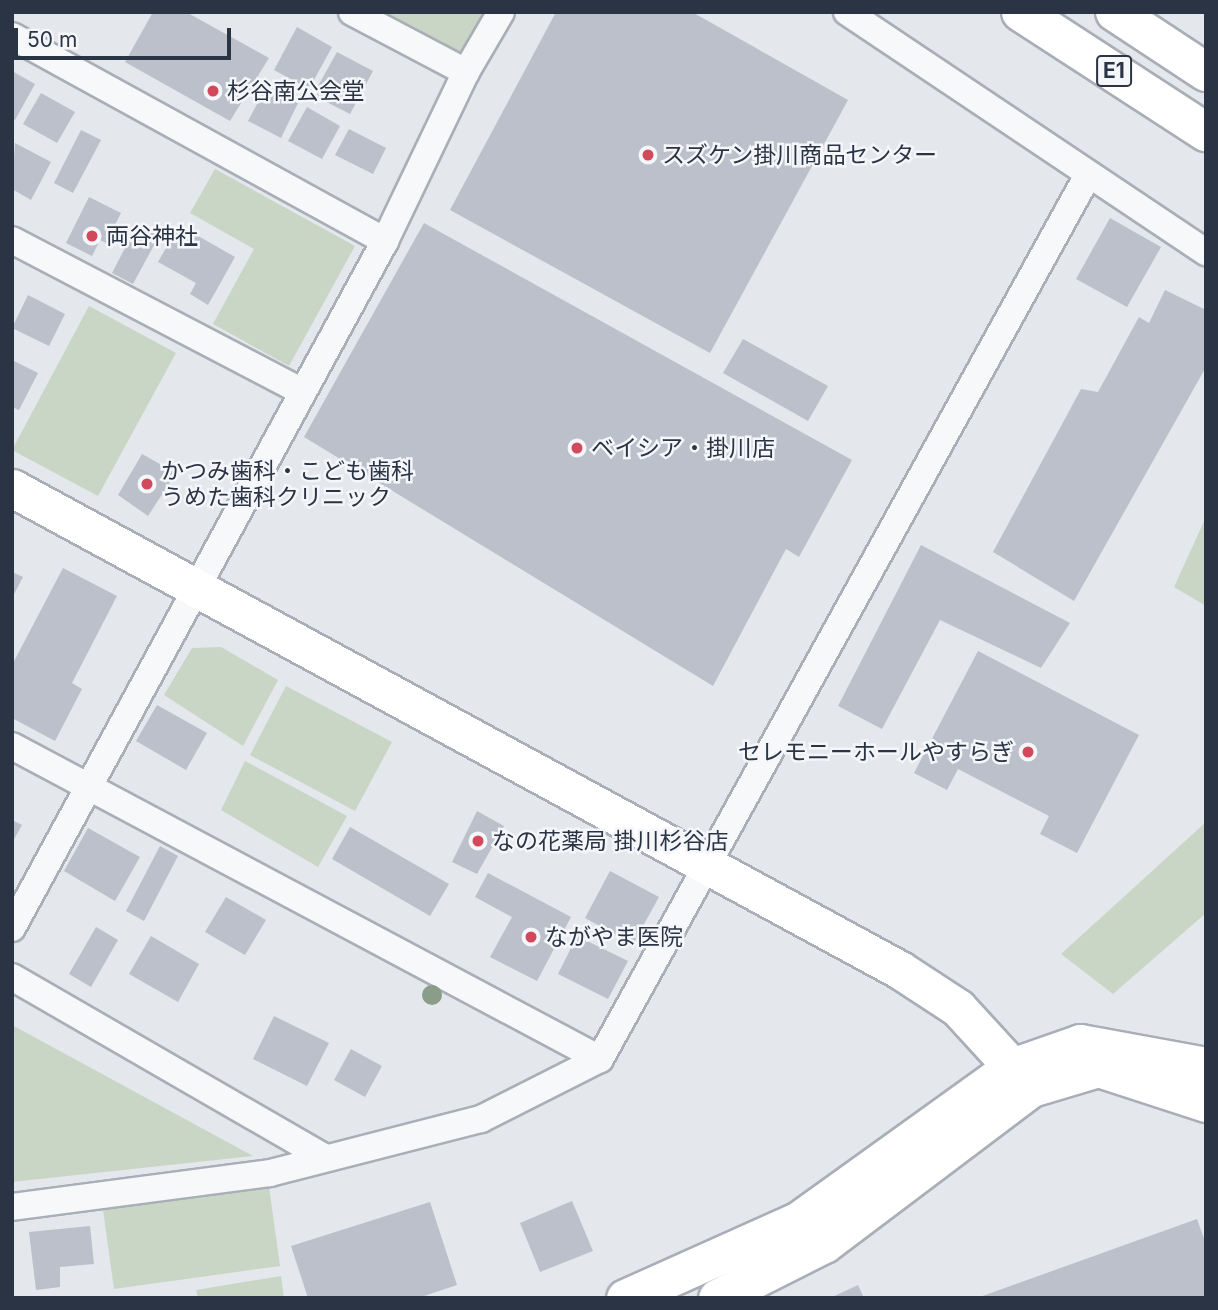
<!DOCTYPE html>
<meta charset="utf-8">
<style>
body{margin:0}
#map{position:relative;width:1218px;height:1310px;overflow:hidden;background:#e4e7ec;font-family:Inter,"Noto Sans JP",sans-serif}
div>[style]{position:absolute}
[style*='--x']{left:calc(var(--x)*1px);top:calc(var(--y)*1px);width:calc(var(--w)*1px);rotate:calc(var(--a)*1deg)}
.green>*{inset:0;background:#c9d6c5}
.building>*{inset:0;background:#bbc0ca}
.roads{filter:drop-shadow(2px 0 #a9aeb7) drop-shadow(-2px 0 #a9aeb7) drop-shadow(0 2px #a9aeb7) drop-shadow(0 -2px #a9aeb7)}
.street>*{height:26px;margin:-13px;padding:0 13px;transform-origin:13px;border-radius:13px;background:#f7f8fa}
.secondary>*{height:37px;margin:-18.5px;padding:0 18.5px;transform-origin:18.5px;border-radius:18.5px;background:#fff}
.highway>*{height:38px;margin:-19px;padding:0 19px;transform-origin:19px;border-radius:19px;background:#fff}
.trees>*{width:20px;height:20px;margin:-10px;border-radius:50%;background:#899d89}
.dots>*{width:19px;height:19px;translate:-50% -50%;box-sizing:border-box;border:4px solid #f4f6f9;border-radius:50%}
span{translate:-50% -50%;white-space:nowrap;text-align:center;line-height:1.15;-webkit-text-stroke:5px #f4f6f9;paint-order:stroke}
.shield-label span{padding:2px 5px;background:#f4f6f9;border:2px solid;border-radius:5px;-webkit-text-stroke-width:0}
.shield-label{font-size:21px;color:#2b3445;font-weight:700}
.poi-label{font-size:23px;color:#2b3445}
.left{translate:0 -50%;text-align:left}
.right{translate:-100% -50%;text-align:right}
.frame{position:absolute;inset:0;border:14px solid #2b3445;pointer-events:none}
.scale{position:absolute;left:14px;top:28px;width:217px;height:32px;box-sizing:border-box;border:4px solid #2b3445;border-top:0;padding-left:9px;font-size:21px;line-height:24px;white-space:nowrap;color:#2b3445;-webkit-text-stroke:5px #f4f6f9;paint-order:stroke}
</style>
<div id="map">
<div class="green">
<i style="clip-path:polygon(361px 12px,489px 12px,458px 68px)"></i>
<i style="clip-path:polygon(215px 169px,355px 246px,289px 366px,213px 324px,254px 249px,190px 213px)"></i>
<i style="clip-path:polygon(89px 306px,176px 353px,98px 496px,12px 450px)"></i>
<i style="clip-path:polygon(1206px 517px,1206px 606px,1174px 587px)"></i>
<i style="clip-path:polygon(221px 647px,278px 680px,243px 746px,164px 695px,192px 648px)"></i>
<i style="clip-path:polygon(286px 686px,392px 742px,355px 811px,250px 755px)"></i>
<i style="clip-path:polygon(245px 761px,347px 816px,318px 867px,221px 810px)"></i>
<i style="clip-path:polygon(1206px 822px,1206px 913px,1113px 994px,1061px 954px)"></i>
<i style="clip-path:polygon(12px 1025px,253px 1156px,12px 1182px)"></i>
<i style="clip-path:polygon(269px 1187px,280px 1266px,114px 1289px,103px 1210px)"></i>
<i style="clip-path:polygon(281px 1276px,284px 1298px,198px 1298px,196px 1290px)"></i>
</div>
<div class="building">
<i style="clip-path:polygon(153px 12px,186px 12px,269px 58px,230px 121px,125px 62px)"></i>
<i style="clip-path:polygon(556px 12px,692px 12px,848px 100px,710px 353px,450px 210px)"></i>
<i style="clip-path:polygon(297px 27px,332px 47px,309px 89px,274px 70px)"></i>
<i style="clip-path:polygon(337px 52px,373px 71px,350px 114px,313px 95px)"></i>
<i style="clip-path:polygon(12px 71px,35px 84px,15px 120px,12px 119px)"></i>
<i style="clip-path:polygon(266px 87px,298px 103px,281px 138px,248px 121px)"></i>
<i style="clip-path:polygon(41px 93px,75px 112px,57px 143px,23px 124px)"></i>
<i style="clip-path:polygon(307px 107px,340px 126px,322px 159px,288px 141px)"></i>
<i style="clip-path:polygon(349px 129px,386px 148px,373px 174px,335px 155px)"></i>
<i style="clip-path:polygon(81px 130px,101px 140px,73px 193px,54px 183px)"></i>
<i style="clip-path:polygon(15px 143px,51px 162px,31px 200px,12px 189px)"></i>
<i style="clip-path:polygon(89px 197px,121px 213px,106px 243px,100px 240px,92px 256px,66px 243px)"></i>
<i style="clip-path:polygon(1110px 218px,1161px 247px,1127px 307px,1076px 279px)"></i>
<i style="clip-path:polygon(138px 223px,160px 234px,133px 284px,112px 273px)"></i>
<i style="clip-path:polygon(424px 223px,852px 460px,799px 557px,786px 549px,713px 686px,304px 437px)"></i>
<i style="clip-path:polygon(179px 225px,235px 257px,208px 305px,190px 294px,196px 283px,158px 262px)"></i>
<i style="clip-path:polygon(1165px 290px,1206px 310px,1206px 367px,1074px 601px,993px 552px,1081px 389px,1098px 392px,1139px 317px,1149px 323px)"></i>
<i style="clip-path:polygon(28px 295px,65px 314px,49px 346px,12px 328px)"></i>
<i style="clip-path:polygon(743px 339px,828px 386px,808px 421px,723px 373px)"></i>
<i style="clip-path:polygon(12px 360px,38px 373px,19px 410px,12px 407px)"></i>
<i style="clip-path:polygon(142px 454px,176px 473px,148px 516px,118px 495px)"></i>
<i style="clip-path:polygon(921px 545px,1070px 623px,1041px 668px,940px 620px,882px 729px,838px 706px)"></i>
<i style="clip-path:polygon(63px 568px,117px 596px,72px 683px,82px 689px,55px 741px,12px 718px,12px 665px)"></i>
<i style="clip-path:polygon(12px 572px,23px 577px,12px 598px)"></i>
<i style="clip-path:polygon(978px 651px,1139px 735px,1077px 853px,1040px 834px,1049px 816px,958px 769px,947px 790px,914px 773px)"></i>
<i style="clip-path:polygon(157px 705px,207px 733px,186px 770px,136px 741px)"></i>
<i style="clip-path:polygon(477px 811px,504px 826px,477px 874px,452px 862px)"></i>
<i style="clip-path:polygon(12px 820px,22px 825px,12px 843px)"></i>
<i style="clip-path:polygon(350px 827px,449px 884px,430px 916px,332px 859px)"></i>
<i style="clip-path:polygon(88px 828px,140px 857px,115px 901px,64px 871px)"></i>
<i style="clip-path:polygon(160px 846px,178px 856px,144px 921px,126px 911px)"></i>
<i style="clip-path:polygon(610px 871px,659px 897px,633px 944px,585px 918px)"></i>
<i style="clip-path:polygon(488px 873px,571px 917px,537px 981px,490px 957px,512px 917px,475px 897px)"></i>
<i style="clip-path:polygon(226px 897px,266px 920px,245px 955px,205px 932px)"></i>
<i style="clip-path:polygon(96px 927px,118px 940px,91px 987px,69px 974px)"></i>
<i style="clip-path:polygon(151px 936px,199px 964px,178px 1002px,129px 974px)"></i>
<i style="clip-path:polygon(577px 936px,628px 961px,608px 999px,558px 974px)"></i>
<i style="clip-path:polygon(274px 1016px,329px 1043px,307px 1086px,253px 1059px)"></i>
<i style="clip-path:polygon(351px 1049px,382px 1066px,365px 1097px,334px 1080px)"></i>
<i style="clip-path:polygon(572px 1201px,593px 1251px,540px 1272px,520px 1223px)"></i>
<i style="clip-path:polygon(430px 1202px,457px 1285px,418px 1298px,308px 1298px,291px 1246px)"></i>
<i style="clip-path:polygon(1197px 1219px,1206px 1244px,1206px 1298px,977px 1298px)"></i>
<i style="clip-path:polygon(90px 1226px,94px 1264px,60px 1267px,60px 1287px,36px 1290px,29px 1232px)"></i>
<i style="clip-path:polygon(858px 1285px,864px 1298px,830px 1298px)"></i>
</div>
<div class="roads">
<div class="street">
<i style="--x:352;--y:12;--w:129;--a:27.8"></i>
<i style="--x:847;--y:12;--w:432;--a:33.8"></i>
<i style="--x:12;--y:36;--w:426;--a:28.8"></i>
<i style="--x:12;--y:240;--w:326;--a:27.6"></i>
<i style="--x:12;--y:746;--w:666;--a:28.03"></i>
<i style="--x:12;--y:928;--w:782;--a:-61.5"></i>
<i style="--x:385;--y:241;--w:187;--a:-64.4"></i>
<i style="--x:466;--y:72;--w:69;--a:-59.7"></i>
<i style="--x:12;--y:977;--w:362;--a:30"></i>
<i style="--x:12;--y:1207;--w:260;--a:-7.5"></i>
<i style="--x:270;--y:1173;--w:218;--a:-14.4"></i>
<i style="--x:481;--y:1119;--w:133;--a:-26.8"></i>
<i style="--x:600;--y:1059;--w:1010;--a:-61.1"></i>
</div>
<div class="secondary">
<i style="--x:12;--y:488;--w:1010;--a:28.49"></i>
<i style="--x:900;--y:970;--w:69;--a:33.2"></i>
<i style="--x:958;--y:1008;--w:80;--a:47.5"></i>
<i style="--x:625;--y:1298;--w:191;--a:-24.1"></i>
<i style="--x:799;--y:1220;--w:262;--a:-35.7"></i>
<i style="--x:1012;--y:1067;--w:72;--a:-19.4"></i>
<i style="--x:1080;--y:1043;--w:128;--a:10.3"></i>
<i style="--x:717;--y:1298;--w:120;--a:-26.8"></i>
<i style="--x:824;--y:1244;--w:259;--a:-37"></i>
<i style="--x:1031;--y:1088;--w:70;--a:-16.6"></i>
<i style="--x:1098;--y:1068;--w:114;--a:18"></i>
</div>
<div class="highway">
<i style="--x:1021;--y:12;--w:221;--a:33"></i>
<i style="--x:1115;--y:12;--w:109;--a:33.4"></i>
</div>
</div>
<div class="trees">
<i style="left:432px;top:995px"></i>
</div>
<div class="dots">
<i style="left:213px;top:91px;background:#d1495b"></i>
<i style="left:648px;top:155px;background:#d1495b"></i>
<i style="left:92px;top:236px;background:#d1495b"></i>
<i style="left:577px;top:448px;background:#d1495b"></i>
<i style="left:147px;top:484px;background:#d1495b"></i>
<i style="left:1028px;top:752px;background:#d1495b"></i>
<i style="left:478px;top:841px;background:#d1495b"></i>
<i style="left:531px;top:937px;background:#d1495b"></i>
</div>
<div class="shield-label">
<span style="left:1114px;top:71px">E1</span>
</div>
<div class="poi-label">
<span class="left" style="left:227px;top:91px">杉谷南公会堂</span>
<span class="left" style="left:662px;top:155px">スズケン掛川商品センター</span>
<span class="left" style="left:106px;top:236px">両谷神社</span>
<span class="left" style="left:591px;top:448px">ベイシア・掛川店</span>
<span class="left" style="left:161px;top:484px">かつみ歯科・こども歯科<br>うめた歯科クリニック</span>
<span class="right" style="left:1014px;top:752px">セレモニーホールやすらぎ</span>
<span class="left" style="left:492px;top:841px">なの花薬局 掛川杉谷店</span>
<span class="left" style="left:545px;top:937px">ながやま医院</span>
</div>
<div class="frame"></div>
<div class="scale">50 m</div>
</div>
